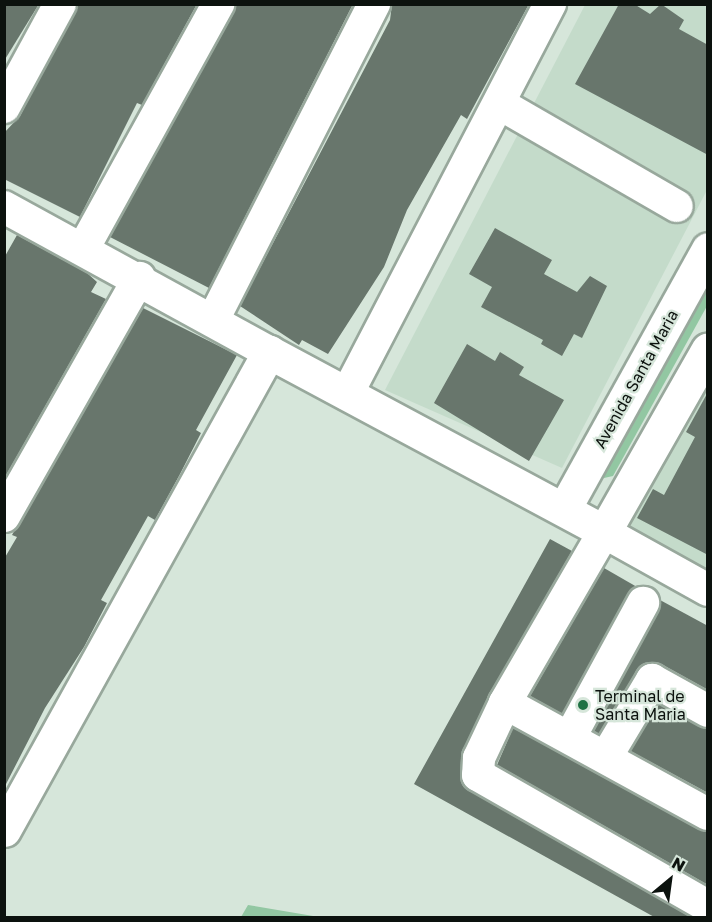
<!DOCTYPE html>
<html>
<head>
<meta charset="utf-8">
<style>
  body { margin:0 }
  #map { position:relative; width:712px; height:922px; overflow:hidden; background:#d6e6da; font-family:"Golos Text",sans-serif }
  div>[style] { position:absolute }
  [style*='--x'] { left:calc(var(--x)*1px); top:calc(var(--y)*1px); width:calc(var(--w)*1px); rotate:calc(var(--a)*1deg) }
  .built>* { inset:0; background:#c4dbca }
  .green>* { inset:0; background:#92c7a2 }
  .building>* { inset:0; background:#68766c }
  .roads { filter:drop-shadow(2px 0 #98a89c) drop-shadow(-2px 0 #98a89c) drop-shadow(0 2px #98a89c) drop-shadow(0 -2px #98a89c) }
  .minor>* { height:32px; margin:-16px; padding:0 16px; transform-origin:16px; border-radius:16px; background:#fff }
  .major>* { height:33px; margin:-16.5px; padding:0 16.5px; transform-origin:16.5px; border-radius:16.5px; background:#fff }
  .dots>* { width:16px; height:16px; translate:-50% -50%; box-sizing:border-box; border:3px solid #d6e6da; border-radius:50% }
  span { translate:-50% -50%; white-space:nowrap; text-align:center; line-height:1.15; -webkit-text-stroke:4.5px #d6e6da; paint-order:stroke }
  .street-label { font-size:16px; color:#0c120e }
  .poi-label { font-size:16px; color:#0c120e }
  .left { translate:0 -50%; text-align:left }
  .frame { position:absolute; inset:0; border:6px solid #0c120e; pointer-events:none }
  .north { position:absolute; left:640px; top:850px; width:60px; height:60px; -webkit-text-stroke:4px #d6e6da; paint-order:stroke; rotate:29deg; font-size:16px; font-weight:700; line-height:24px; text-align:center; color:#0c120e }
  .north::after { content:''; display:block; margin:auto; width:21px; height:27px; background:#0c120e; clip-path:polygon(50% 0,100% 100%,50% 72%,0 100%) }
</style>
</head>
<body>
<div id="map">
  <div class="built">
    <i style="clip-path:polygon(585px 5px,707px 5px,707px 190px,562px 468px,385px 390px)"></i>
    <i style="clip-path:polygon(707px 347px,707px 589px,604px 532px)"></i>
  </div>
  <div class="green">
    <i style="clip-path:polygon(707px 260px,707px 306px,613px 476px,586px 482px)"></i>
    <i style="clip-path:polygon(248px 905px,319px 917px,241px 917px)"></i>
  </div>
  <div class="building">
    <i style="clip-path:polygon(4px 4px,39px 4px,4px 61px)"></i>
    <i style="clip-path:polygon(78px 4px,197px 4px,142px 105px,137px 103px,80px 217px,4px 179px,4px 133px,20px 116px)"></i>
    <i style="clip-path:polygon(236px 4px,353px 4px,209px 288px,110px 237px)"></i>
    <i style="clip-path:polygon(392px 4px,529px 4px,467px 119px,461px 115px,407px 210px,384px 267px,328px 354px,302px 340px,299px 345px,240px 306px,390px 20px)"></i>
    <i style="clip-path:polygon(619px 4px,634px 4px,650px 14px,661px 4px,684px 20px,679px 29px,708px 45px,708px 155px,575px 84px)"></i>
    <i style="clip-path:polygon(495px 228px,552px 260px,544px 274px,577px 292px,590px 276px,607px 286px,582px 338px,574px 334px,562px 356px,541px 344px,543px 340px,481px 307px,492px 287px,469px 274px)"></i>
    <i style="clip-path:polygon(17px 235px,87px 273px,97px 282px,91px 292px,106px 299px,4px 479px,4px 258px)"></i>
    <i style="clip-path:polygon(143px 308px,237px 355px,196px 430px,201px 433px,179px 476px,155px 520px,148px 516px,101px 600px,107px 603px,84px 647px,45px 708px,4px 788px,4px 559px,17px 537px,12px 535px)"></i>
    <i style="clip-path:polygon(467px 344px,495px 361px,500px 352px,524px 367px,519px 375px,564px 400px,529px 461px,434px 403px)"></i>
    <i style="clip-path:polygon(708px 392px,708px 555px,637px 518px,653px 489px,664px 495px,695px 437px,686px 432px)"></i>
    <i style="clip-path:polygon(550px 539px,572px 551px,489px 695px,463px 751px,462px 783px,692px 918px,656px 918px,414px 784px)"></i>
    <i style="clip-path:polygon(604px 568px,637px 587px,562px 714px,530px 696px)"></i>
    <i style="clip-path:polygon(660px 600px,708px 626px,708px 690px,661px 664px,644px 664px,599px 734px,594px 731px)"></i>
    <i style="clip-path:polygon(659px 704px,708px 729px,708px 793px,630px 751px)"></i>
    <i style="clip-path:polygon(513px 728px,708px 832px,708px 885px,497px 765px)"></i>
  </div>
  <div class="roads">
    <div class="minor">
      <i style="--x:500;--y:104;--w:204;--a:30"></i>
      <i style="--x:4;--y:107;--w:117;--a:-61.5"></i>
      <i style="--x:4;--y:207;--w:302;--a:28.7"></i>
      <i style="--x:83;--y:249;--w:280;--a:-61.1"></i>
      <i style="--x:213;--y:320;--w:355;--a:-63"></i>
      <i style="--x:347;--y:394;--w:440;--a:-62.5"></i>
      <i style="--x:4;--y:516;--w:274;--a:-60.4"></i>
      <i style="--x:708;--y:590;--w:119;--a:-150.9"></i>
      <i style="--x:604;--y:532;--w:198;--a:120.1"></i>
      <i style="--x:505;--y:703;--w:231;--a:28.7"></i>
      <i style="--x:505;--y:703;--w:61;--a:115.3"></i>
      <i style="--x:479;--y:758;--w:17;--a:93"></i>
      <i style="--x:478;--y:775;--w:265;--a:29.7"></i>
      <i style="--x:570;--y:737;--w:153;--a:-61.4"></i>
      <i style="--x:606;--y:757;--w:90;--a:-59.1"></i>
      <i style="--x:652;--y:680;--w:64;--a:29"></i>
    </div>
    <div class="major">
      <i style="--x:564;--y:509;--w:297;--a:-61"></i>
      <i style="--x:4;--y:830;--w:547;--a:-61"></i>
      <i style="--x:269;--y:352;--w:380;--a:28.2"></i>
      <i style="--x:604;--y:532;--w:210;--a:-60.4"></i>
    </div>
  </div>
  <div class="dots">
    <i style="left:583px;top:705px;background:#1f7244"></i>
  </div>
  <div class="street-label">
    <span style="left:636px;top:379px;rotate:-61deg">Avenida Santa Maria</span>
  </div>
  <div class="poi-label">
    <span class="left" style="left:595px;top:705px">Terminal de<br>Santa Maria</span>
  </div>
  <div class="frame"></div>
  <div class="north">N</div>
</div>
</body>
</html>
